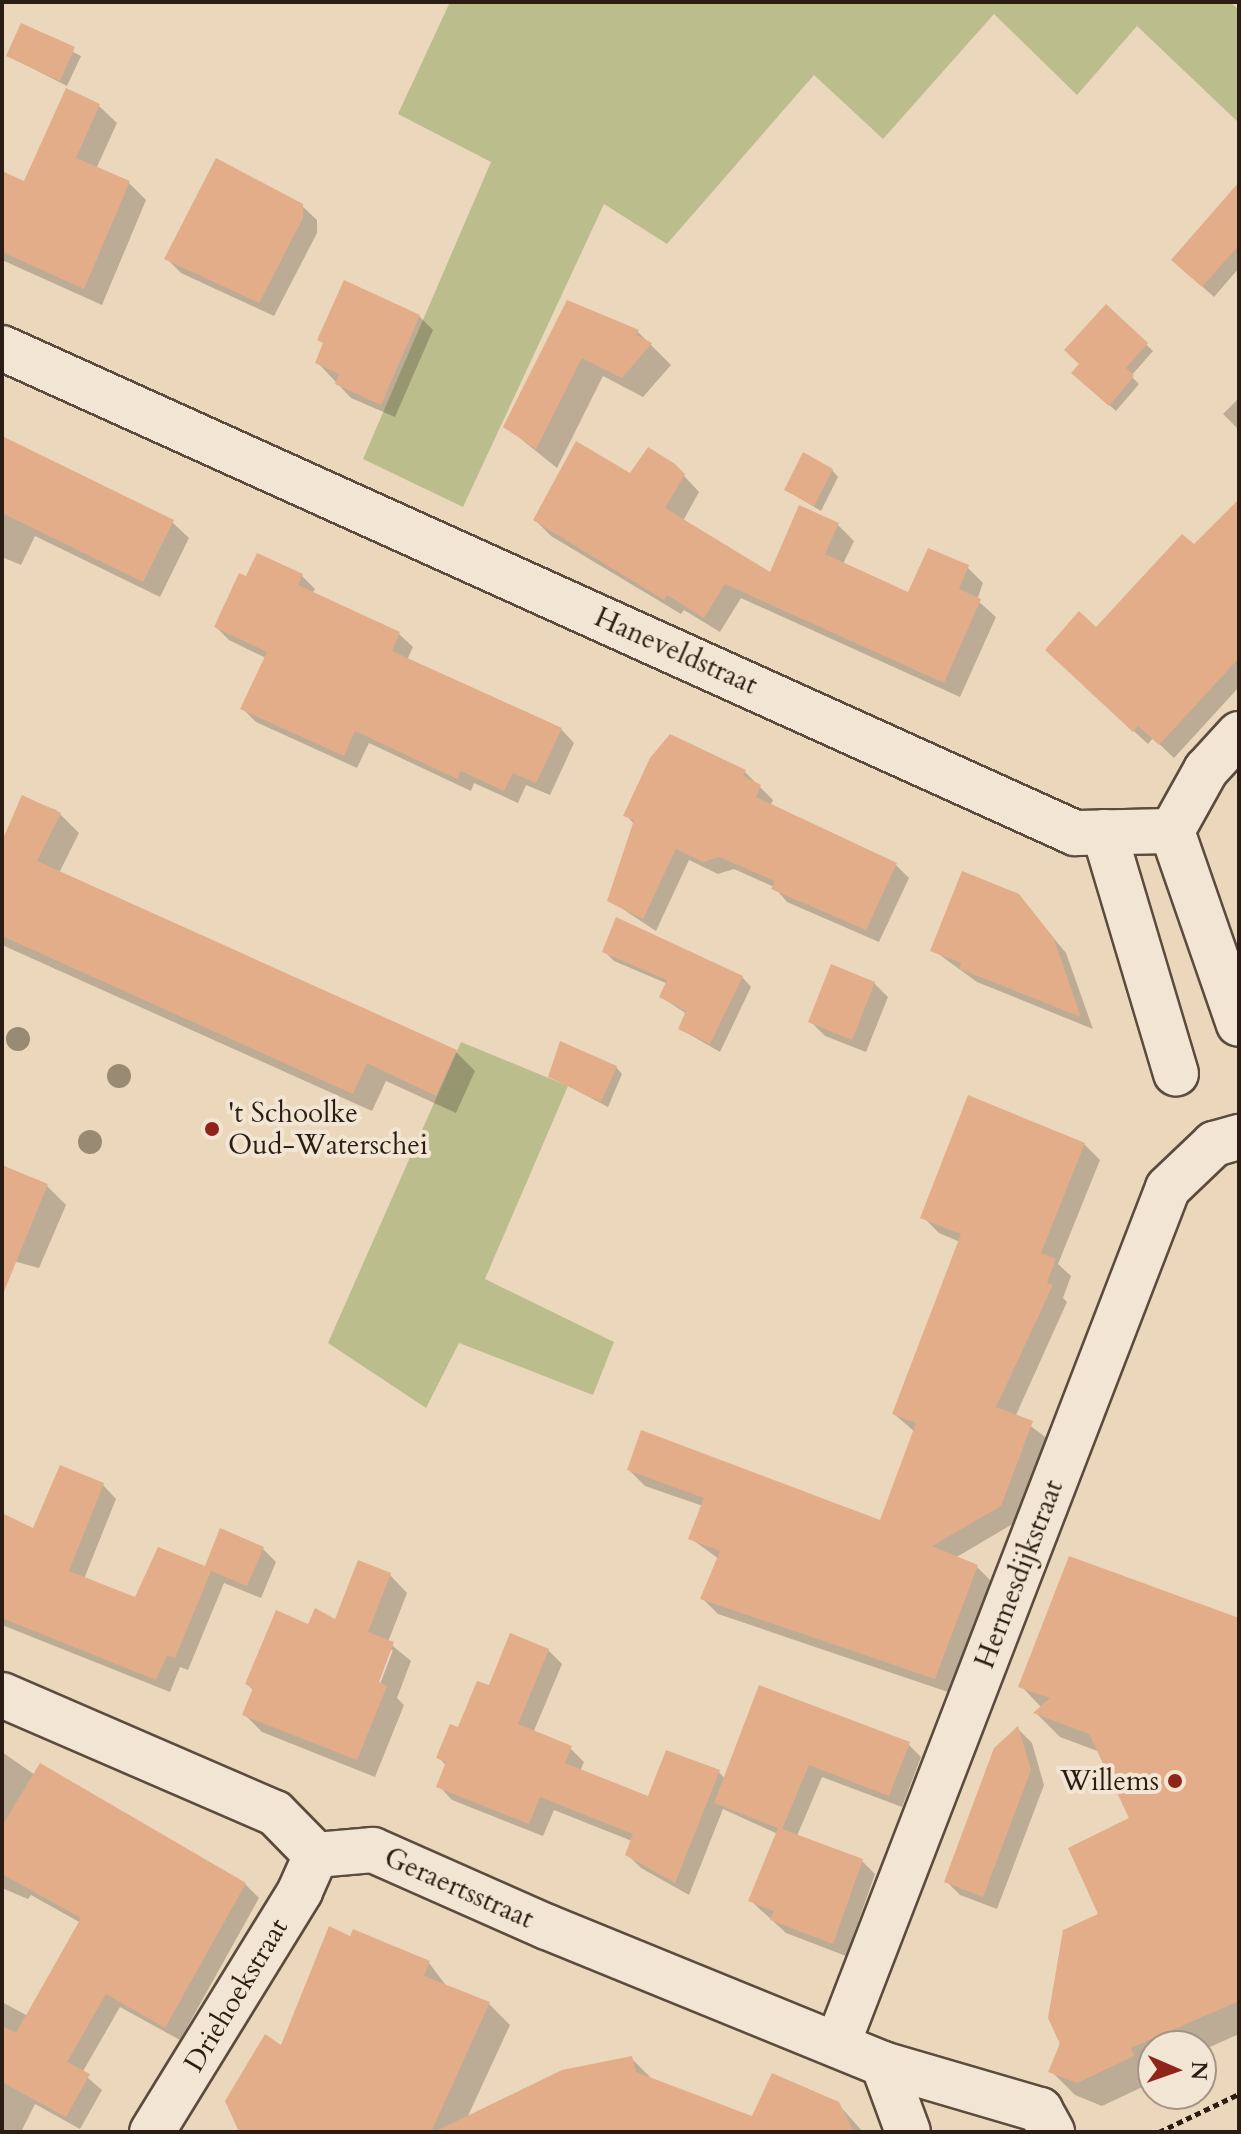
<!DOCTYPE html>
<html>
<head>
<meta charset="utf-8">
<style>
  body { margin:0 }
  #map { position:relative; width:1241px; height:2134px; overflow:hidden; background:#ebd7bc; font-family:Cardo,serif }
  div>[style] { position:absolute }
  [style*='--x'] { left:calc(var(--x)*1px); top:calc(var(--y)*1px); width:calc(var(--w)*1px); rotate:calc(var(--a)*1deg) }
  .green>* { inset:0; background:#bcbd8d }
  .shadow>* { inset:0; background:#0003 }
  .building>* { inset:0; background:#e3ad8a }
  .path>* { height:5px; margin-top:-2.5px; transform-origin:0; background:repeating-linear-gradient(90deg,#2b1d13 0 6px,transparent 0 10px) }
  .roads { filter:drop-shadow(2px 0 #5b4c3d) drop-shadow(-2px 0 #5b4c3d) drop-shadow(0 2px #5b4c3d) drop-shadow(0 -2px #5b4c3d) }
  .minor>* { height:44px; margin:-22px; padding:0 22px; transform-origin:22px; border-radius:22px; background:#f2e5d3 }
  .trees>* { width:24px; height:24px; margin:-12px; border-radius:50%; background:#998b73 }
  .dots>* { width:22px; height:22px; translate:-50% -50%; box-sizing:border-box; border:4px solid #f2e5d3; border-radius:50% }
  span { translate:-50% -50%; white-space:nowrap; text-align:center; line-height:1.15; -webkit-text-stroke:8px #f2e5d3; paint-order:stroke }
  .street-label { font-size:28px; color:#2b1d13 }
  .poi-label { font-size:28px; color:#2b1d13 }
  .left { translate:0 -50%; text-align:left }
  .right { translate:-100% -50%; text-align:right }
  .frame { position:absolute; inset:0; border:4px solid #2b1d13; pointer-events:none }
  .north { position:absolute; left:1137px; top:2030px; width:80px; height:80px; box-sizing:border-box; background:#f2e5d3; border:2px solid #a29586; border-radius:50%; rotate:92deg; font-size:22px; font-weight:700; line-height:32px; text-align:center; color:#2b1d13 }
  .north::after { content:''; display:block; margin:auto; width:28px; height:36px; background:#8f2418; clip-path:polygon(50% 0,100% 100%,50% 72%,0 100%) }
</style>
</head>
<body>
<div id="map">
  <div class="green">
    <i style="clip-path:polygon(450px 2px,1230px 2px,1239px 10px,1239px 123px,1137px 26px,1077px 95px,994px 14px,883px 139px,814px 75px,667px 244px,604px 204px,463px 507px,363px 459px,491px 162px,398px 114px)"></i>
    <i style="clip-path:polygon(461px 1042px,568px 1086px,485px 1279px,614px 1342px,593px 1395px,459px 1343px,426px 1408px,328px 1343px)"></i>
  </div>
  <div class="shadow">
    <i style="clip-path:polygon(22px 25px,81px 56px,67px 86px,8px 56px)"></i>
    <i style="clip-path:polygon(99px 106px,117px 123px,96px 169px,129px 183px,146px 200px,102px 305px,2px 260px,2px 173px,25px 184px)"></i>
    <i style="clip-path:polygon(1239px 188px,1239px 268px,1214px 297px,1184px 270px)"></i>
    <i style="clip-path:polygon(302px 206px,317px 220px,317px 233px,274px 316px,181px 273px,167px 259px)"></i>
    <i style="clip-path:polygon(568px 303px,638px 332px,671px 365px,643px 397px,603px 376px,557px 468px,506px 427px)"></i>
    <i style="clip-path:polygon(1106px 306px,1153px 351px,1131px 376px,1139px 384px,1116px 411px,1080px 379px)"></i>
    <i style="clip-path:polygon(419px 316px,433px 330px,395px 417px,351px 398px,317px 362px)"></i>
    <i style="clip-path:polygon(1239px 398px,1239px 430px,1223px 414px)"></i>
    <i style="clip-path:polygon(2px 438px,172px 522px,189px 538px,160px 597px,35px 536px,21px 565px,2px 557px)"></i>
    <i style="clip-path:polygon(674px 465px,699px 492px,683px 521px,771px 575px,838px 525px,854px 541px,843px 564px,909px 595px,967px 567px,983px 583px,977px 600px,996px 617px,960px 697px,741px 598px,720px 632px,684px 610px,681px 614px,551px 536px,535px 520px,631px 475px)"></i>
    <i style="clip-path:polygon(832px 470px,838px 477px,821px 511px,786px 490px)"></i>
    <i style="clip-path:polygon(1239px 527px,1239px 687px,1174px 758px,1153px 738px,1148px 744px,1061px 664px,1194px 547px)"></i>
    <i style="clip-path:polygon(302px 576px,315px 589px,312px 594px,399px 634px,413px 647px,407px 660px,561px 729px,574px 743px,550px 795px,526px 785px,518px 803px,474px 783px,471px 791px,369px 743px,357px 768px,256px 722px,242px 708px,266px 658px,229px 640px,216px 627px,247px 579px)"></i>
    <i style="clip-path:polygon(745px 772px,773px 800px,770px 806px,895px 864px,909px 878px,879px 942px,787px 902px,774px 887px,734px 869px,718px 874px,689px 860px,656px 931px,609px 900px,634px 824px,626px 815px)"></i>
    <i style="clip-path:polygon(23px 798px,56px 810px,79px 833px,59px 873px,456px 1052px,475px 1071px,456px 1113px,386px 1081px,372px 1111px,2px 945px,2px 846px)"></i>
    <i style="clip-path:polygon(1018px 895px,1066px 953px,1093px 1029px,977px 982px,933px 950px)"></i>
    <i style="clip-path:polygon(605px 952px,742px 977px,751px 987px,720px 1052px,680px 1029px,687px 1014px,661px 997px,668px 984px,614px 961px)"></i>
    <i style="clip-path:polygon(874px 983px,888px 997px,866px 1052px,825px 1036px,811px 1022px)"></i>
    <i style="clip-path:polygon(616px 1067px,622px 1074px,608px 1107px,551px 1077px)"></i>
    <i style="clip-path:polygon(1084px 1144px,1100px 1160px,1058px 1264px,1071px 1276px,1063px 1298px,1067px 1302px,1016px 1415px,1048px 1439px,1016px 1522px,955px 1558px,977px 1567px,993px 1583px,951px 1693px,718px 1614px,702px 1598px,719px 1559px,690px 1538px,703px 1506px,645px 1486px,629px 1470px,881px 1523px,915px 1432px,894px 1414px,960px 1242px,939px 1233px,923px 1217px)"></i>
    <i style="clip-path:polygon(2px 1167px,47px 1186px,66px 1205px,39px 1268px,2px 1258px)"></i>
    <i style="clip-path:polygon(103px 1485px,116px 1499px,84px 1579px,136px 1600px,263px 1549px,276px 1562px,261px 1598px,224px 1583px,188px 1670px,180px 1667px,170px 1692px,2px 1625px,2px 1517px,34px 1531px)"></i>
    <i style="clip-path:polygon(evenodd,390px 1575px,407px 1593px,388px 1642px,411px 1661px,397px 1698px,404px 1705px,375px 1777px,262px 1732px,244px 1714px,254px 1691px,247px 1684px,336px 1621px,390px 1575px,389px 1650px,393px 1650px,377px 1692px,373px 1691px,389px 1650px)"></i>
    <i style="clip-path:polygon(1239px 1620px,1239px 2034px,1201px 2051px,1201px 2046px,1153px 2046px,1153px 2082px,1102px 2106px,1075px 2095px,1051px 2071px,1131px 1819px,1100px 1752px,1060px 1737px,1036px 1713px,1042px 1708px,1021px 1686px)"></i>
    <i style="clip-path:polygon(548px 1650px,562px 1664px,533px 1733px,570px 1748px,584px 1762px,580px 1771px,649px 1798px,719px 1772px,725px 1779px,908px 1744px,921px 1757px,902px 1807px,822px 1777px,797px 1836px,862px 1861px,875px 1874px,846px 1956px,786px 1933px,751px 1901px,778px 1834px,723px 1809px,689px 1895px,641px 1868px,627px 1854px,632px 1841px,554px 1810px,543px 1836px,452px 1800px,439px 1786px,447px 1766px,438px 1757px,490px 1688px)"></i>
    <i style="clip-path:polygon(1018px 1729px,1032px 1743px,1044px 1785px,997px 1909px,960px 1895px,946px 1881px)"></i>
    <i style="clip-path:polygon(2px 1752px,35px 1775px,245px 1884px,259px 1898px,180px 2040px,120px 2007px,82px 2073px,102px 2090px,80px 2129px,35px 2104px,21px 2132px,2px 2132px,2px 2002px,28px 2016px,81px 1923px,31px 1895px,28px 1899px,2px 1888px)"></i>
    <i style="clip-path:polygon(351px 1938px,429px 1963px,448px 1988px,489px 2004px,510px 2025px,467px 2118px,631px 2058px,652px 2079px,753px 2119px,838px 2104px,863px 2132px,241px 2132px,282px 2048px)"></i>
  </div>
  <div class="building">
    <i style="clip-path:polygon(21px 23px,75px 47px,60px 81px,6px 56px)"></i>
    <i style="clip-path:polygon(66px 88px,100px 104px,76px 158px,130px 181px,84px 289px,2px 252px,2px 171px,24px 181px)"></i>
    <i style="clip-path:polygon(216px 158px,303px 204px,303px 218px,259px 303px,164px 259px)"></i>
    <i style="clip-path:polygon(1239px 182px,1239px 245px,1202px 287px,1171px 260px)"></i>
    <i style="clip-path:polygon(344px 280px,420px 315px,381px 405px,335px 384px,339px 374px,315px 363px,323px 343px,317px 340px)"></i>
    <i style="clip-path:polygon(567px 300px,639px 330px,636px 335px,652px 343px,622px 378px,582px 358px,536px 449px,503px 427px)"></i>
    <i style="clip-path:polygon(1106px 304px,1148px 343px,1126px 368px,1134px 376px,1109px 406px,1071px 373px,1079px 364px,1064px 350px)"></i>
    <i style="clip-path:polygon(2px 436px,174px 520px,143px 582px,2px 513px)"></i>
    <i style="clip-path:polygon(576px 441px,630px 473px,648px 447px,675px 464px,685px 474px,665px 508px,770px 572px,799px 505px,839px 523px,825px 554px,908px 592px,928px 548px,969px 565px,959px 589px,981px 599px,944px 683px,725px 584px,704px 618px,667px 595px,664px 600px,533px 520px)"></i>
    <i style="clip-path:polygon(803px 452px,833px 469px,814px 506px,784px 490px)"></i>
    <i style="clip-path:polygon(1239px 499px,1239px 658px,1159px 745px,1138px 726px,1133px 732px,1045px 650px,1079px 611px,1096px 627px,1182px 534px,1194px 544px)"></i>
    <i style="clip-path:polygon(257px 553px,303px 574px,298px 585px,400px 632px,392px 651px,562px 728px,536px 783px,513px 773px,504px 791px,461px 771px,457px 779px,355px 731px,344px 756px,240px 709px,267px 652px,214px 627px,239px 573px,246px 576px)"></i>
    <i style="clip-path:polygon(670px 734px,746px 770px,743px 776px,761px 785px,756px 797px,897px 863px,866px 930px,771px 889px,775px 881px,719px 857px,703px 862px,676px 849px,643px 919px,607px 901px,634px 820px,623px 816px,650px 758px)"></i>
    <i style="clip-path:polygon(22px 795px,61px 813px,37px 861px,457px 1050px,436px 1096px,367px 1063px,353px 1094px,2px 936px,2px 841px)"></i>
    <i style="clip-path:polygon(962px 871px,1019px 894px,1053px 937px,1081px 1017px,960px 969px,961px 963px,930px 951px)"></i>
    <i style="clip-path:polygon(616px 917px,743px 976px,710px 1044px,678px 1029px,686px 1011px,659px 997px,667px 980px,602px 952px)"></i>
    <i style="clip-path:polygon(831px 964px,875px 982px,852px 1040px,808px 1022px)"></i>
    <i style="clip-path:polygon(560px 1041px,617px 1066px,601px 1102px,548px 1077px)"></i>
    <i style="clip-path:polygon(968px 1095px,1085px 1143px,1041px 1253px,1056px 1259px,1047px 1283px,1053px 1285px,996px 1407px,1033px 1421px,1018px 1461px,1001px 1506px,932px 1546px,978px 1565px,935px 1679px,700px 1599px,720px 1551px,688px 1539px,704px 1498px,627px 1470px,641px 1430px,880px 1520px,916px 1423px,892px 1414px,961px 1234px,920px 1218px)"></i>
    <i style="clip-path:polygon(2px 1165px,48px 1184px,3px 1294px,2px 1294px)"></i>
    <i style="clip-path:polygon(60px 1465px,104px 1483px,69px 1571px,135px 1597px,158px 1547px,205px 1566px,220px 1528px,264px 1547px,247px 1586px,211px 1571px,175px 1658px,167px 1655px,156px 1680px,2px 1618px,2px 1513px,33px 1528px)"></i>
    <i style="clip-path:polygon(1069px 1556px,1239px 1618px,1239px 2001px,1131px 2048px,1134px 2056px,1077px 2083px,1048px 2072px,1060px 2044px,1048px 2018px,1063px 1930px,1098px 1914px,1068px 1848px,1129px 1818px,1089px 1734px,1033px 1713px,1050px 1698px,1018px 1687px)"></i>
    <i style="clip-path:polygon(358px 1560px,391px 1573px,368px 1632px,394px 1642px,379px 1682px,387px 1686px,357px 1760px,242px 1715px,253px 1688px,245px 1684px,276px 1610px,308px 1624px,315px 1608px,335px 1619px)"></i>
    <i style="clip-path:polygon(510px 1633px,549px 1649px,518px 1724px,572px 1746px,565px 1763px,648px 1796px,666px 1750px,720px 1770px,675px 1883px,625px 1855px,633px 1834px,540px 1797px,529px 1824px,436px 1787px,446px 1762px,436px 1758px,450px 1724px,458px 1727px,477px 1681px,489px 1685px)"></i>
    <i style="clip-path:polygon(759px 1685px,910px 1742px,889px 1796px,809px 1765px,782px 1829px,863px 1859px,833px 1944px,770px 1920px,774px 1911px,748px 1901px,778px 1828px,714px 1803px)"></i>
    <i style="clip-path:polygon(1018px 1726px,1031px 1770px,983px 1897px,944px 1882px,994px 1748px)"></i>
    <i style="clip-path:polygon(40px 1763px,246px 1883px,165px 2028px,106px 1994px,67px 2062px,90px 2074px,66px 2117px,2px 2082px,2px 2026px,16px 2033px,81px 1918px,2px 1874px,2px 1826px)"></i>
    <i style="clip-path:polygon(329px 1926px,350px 1936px,353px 1929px,430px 1961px,424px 1976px,490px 2002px,431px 2132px,239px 2132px,225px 2101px,265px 2034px,281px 2045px)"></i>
    <i style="clip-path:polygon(632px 2056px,636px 2072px,752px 2116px,772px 2073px,839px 2102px,854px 2132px,434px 2132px,562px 2070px)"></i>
  </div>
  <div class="path">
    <i style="--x:1159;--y:2132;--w:89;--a:-25.4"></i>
  </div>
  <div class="roads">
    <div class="minor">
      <i style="--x:2;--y:348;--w:1178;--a:24.32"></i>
      <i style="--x:1075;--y:833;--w:97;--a:-1.2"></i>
      <i style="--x:1172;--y:831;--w:204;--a:70.9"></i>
      <i style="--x:1172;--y:831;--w:70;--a:-60.9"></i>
      <i style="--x:1206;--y:770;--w:49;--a:-47.5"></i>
      <i style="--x:1104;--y:832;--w:252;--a:73.4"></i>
      <i style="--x:2;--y:1695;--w:297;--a:23.4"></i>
      <i style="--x:275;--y:1813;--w:59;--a:45.7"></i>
      <i style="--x:316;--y:1855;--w:57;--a:-5"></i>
      <i style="--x:373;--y:1850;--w:190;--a:23.9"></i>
      <i style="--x:547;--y:1927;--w:363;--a:22.2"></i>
      <i style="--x:883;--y:2064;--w:164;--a:16.3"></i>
      <i style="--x:1040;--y:2110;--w:25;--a:61"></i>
      <i style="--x:838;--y:2043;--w:916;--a:-68.9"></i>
      <i style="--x:1168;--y:1188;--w:64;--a:-43.7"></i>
      <i style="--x:1214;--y:1144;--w:26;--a:-16"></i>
      <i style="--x:883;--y:2064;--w:72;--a:69.8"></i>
      <i style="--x:152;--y:2132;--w:283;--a:-58.4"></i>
      <i style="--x:300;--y:1891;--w:39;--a:-66"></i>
    </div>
  </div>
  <div class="trees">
    <i style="left:18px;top:1039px"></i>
    <i style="left:119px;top:1076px"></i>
    <i style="left:90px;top:1142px"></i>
  </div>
  <div class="dots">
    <i style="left:212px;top:1129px;background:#8f2418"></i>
    <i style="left:1175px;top:1781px;background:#8f2418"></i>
  </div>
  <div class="street-label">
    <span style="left:676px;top:651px;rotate:24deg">Haneveldstraat</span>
    <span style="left:1019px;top:1574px;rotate:-69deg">Hermesdijkstraat</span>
    <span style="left:459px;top:1888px;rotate:24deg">Geraertsstraat</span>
    <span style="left:236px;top:1995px;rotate:-59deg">Driehoekstraat</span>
  </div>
  <div class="poi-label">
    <span class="left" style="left:228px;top:1129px">'t Schoolke<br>Oud-Waterschei</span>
    <span class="right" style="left:1159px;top:1781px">Willems</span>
  </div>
  <div class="frame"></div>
  <div class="north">N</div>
</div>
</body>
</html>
